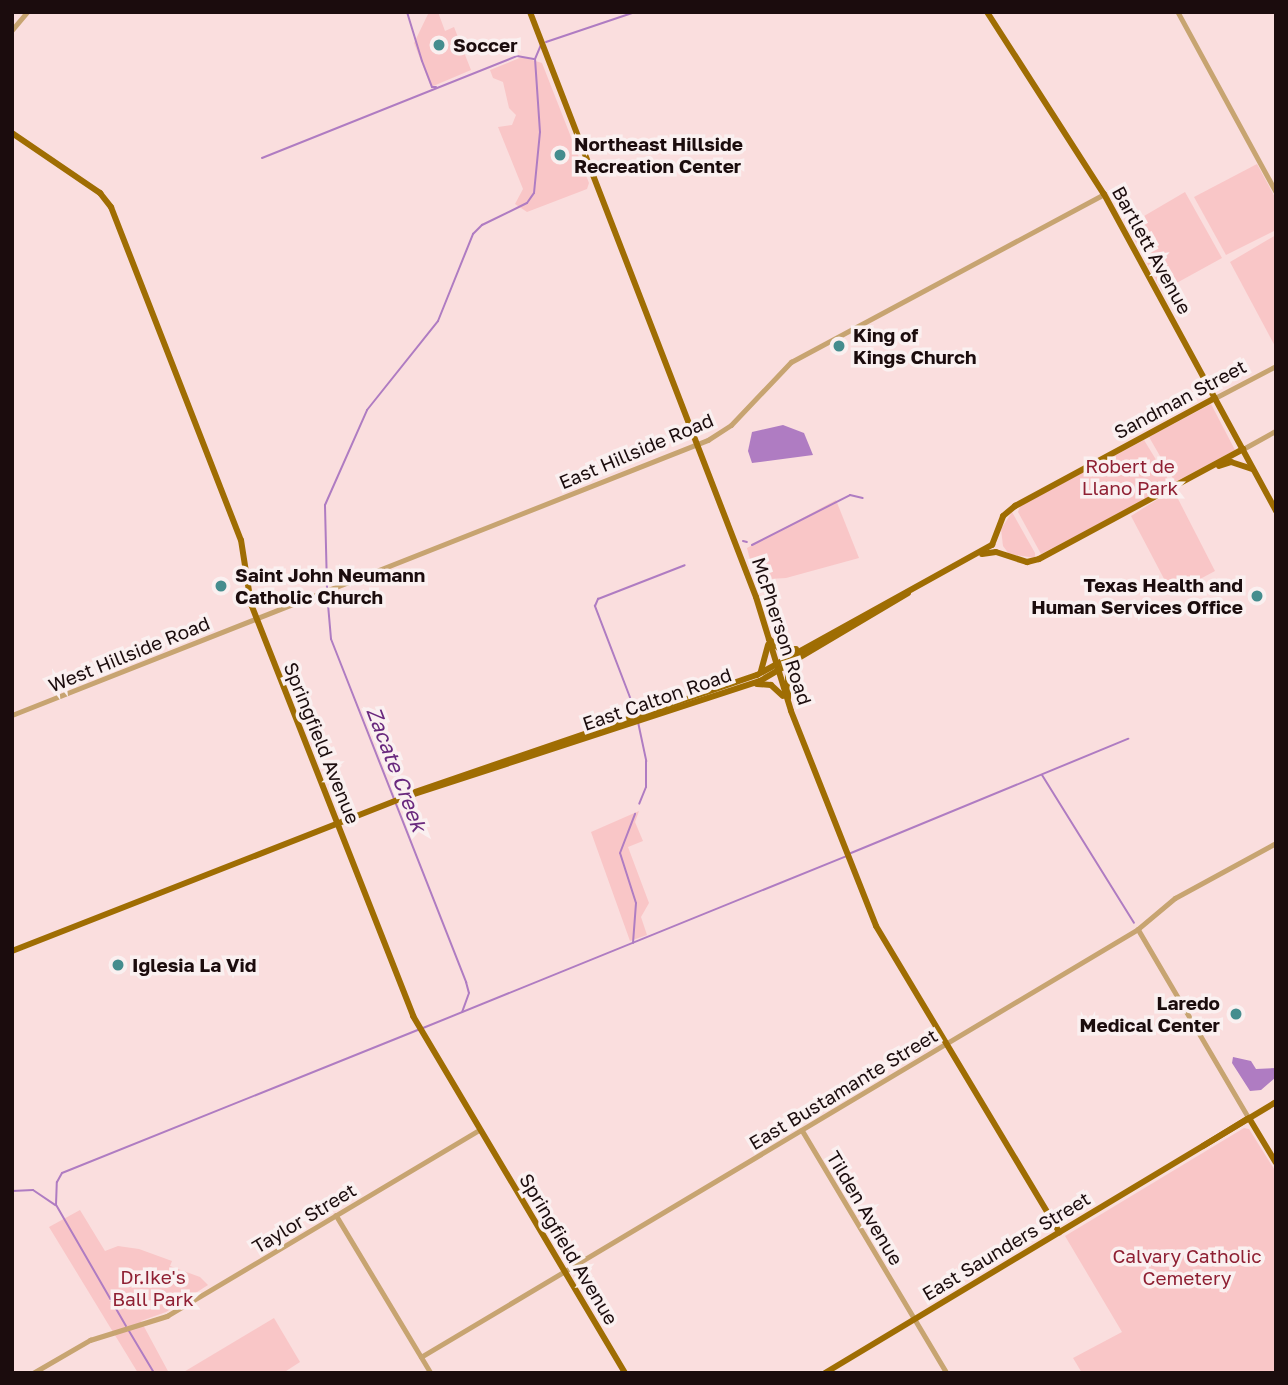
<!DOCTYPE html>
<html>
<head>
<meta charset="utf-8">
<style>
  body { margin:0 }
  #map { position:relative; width:1288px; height:1385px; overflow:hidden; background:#fadede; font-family:"Golos Text",sans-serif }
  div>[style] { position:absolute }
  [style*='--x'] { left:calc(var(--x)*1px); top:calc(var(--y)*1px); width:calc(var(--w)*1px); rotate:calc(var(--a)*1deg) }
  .green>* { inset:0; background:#f9c6c7 }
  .water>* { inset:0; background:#af7cc2 }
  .stream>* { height:2px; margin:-1px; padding:0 1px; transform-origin:1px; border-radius:1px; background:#af7cc2 }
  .minor>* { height:4.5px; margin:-2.25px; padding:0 2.25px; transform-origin:2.25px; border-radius:2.25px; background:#c7a471 }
  .major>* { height:6px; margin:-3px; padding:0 3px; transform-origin:3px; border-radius:3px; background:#9f6d03 }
  .dots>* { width:19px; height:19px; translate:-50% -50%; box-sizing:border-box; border:4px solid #faf0f0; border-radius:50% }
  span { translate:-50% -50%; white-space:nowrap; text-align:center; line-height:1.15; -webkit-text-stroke:7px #faf0f0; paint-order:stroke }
  .poi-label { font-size:19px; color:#1b0c0d; font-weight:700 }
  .left { translate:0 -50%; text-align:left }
  .right { translate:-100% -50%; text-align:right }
  .street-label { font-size:19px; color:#1b0c0d }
  .park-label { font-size:19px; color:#8f2033 }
  .water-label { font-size:21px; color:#69297e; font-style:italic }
  .frame { position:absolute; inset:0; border:14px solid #1b0c0d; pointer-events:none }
</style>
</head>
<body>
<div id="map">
  <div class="green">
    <i style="clip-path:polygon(429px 12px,438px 12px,445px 31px,454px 27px,471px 70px,431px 87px,414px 43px)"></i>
    <i style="clip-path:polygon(522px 57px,542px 63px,589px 183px,587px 189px,527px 212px,515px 204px,523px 189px,498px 127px,512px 125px,516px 115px,509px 108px,503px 82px,493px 78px,490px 70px)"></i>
    <i style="clip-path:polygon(1257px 164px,1276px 199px,1276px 230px,1226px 255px,1194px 197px)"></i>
    <i style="clip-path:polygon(1185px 192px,1222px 258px,1162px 291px,1127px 226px)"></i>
    <i style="clip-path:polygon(1276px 235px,1276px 348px,1230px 262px)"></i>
    <i style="clip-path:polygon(1211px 404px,1235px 450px,1175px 482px,1149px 437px)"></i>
    <i style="clip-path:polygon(1144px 440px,1169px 481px,1167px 488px,1041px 554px,1018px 512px,1020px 506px)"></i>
    <i style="clip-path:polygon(1169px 492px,1175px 493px,1215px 571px,1172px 594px,1131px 516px)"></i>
    <i style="clip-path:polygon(836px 500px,859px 558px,786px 578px,769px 579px,753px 571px,747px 548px)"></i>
    <i style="clip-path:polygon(1012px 512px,1035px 553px,1035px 558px,1009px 554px,1003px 546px,1001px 529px)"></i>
    <i style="clip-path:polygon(639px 811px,635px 822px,643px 841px,628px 847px,649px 903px,641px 917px,647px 935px,630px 941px,591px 832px)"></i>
    <i style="clip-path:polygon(1244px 1128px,1249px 1129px,1276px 1172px,1276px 1373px,1082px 1373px,1073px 1358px,1122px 1332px,1065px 1236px)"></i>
    <i style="clip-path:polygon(80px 1210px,105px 1251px,118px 1246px,139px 1249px,172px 1261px,170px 1266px,200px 1277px,208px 1285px,166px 1312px,141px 1321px,169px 1373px,138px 1373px,49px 1227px)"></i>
    <i style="clip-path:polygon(274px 1318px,300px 1362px,283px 1373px,182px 1373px)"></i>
  </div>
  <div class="water">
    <i style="clip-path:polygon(783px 425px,804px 433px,813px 455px,752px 463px,748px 451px,752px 432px)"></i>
    <i style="clip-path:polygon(1233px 1057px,1251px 1061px,1256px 1069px,1276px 1068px,1276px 1077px,1261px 1090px,1250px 1091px,1232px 1063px)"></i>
  </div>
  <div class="stream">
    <i style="--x:407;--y:12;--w:51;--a:73"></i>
    <i style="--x:422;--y:61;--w:28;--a:69"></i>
    <i style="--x:432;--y:87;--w:4;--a:0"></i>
    <i style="--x:546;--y:42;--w:94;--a:-18.6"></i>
    <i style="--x:262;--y:158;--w:275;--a:-21.8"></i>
    <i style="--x:517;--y:56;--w:17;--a:10"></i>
    <i style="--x:743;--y:541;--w:4;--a:14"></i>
    <i style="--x:752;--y:545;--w:110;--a:-27"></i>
    <i style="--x:850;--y:495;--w:13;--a:13"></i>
    <i style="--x:327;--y:588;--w:83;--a:-91.4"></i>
    <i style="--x:325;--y:505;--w:104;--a:-66.1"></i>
    <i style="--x:367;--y:410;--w:114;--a:-51.4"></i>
    <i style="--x:438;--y:321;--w:94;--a:-68.1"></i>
    <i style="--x:473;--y:234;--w:13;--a:-45"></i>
    <i style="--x:482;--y:225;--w:50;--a:-26.1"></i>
    <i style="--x:527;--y:203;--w:12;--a:-55"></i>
    <i style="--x:534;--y:193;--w:61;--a:-84.4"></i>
    <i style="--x:540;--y:132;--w:73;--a:-93.9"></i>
    <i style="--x:535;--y:59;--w:15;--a:-67"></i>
    <i style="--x:327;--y:593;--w:46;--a:85"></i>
    <i style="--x:331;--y:639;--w:369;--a:68.5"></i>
    <i style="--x:466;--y:982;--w:11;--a:75"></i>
    <i style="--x:469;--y:993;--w:20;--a:110"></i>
    <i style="--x:636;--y:713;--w:115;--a:-111"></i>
    <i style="--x:595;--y:606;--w:8;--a:-67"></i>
    <i style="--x:598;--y:599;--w:93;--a:-21.3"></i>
    <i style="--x:638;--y:722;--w:40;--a:78"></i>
    <i style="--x:646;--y:761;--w:26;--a:90"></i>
    <i style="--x:646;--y:787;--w:18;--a:112"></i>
    <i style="--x:1042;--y:775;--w:174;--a:58.1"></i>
    <i style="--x:851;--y:853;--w:300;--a:-22.4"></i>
    <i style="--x:633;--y:943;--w:40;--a:-85.7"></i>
    <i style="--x:636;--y:903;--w:52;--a:-107.7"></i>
    <i style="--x:620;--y:853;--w:42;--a:-69"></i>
    <i style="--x:423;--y:1028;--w:457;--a:-22.1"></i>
    <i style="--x:12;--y:1191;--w:21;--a:-3"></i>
    <i style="--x:33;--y:1190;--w:27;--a:34"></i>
    <i style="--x:126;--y:1326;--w:140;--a:-120"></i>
    <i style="--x:56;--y:1205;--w:23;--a:-88"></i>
    <i style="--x:57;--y:1182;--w:10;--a:-61"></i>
    <i style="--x:62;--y:1173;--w:384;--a:-21.9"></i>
    <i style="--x:129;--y:1331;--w:49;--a:59.2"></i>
  </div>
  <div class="minor">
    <i style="--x:1178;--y:12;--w:205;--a:61.4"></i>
    <i style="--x:12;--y:30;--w:23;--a:-50"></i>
    <i style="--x:1215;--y:398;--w:69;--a:-27.7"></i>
    <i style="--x:1243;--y:449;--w:38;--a:-29"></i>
    <i style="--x:12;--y:715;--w:748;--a:-21.56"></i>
    <i style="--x:708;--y:440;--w:27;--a:-33"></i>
    <i style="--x:731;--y:425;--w:87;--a:-46.4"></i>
    <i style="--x:791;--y:362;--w:355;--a:-28.2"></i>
    <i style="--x:1138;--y:929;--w:219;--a:59.6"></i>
    <i style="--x:802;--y:1130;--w:283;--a:59.2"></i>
    <i style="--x:336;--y:1215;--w:184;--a:59"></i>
    <i style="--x:421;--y:1357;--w:835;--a:-30.83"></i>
    <i style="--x:1138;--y:929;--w:48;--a:-40"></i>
    <i style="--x:1175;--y:898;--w:115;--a:-28.6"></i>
    <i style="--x:33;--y:1373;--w:66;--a:-30.1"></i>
    <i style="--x:90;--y:1340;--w:81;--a:-17.3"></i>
    <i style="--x:167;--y:1316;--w:363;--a:-30.8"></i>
  </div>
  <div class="major">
    <i style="--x:530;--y:12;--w:627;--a:68.88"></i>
    <i style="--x:756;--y:597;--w:119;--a:72.9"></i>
    <i style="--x:791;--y:711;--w:231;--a:68.4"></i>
    <i style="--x:876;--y:926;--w:357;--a:59.1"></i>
    <i style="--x:987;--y:12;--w:216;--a:57.3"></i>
    <i style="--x:1104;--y:194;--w:361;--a:61.5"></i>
    <i style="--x:12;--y:133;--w:107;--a:34.3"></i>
    <i style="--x:100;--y:193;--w:18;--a:52"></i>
    <i style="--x:111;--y:207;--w:357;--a:68.7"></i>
    <i style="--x:241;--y:540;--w:65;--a:81.1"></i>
    <i style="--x:251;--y:604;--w:443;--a:68.5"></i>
    <i style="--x:413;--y:1016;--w:415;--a:59.3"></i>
    <i style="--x:1219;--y:466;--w:13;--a:-18"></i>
    <i style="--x:1231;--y:462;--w:22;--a:18"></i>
    <i style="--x:992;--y:545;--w:31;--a:-69"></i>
    <i style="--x:1003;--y:516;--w:16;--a:-40"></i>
    <i style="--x:1015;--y:506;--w:227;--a:-28.4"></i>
    <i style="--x:982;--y:554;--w:14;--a:-8"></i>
    <i style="--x:996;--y:552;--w:33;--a:18"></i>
    <i style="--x:1027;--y:562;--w:12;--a:-14"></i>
    <i style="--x:1039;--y:559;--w:232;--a:-28.3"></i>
    <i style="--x:769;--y:639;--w:16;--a:43"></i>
    <i style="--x:781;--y:650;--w:15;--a:-4"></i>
    <i style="--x:761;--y:671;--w:27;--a:-75"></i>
    <i style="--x:757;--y:684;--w:14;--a:4"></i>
    <i style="--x:771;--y:685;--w:16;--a:43"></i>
    <i style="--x:788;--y:698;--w:24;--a:-90"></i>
    <i style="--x:788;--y:674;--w:13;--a:-61"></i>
    <i style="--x:412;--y:793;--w:365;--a:-18.9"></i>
    <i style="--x:757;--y:675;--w:269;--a:-29"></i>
    <i style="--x:12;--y:951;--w:416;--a:-21.4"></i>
    <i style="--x:399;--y:799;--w:380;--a:-18.1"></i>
    <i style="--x:760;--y:681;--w:172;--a:-30.7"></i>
    <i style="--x:1249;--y:1118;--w:52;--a:59"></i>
    <i style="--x:1203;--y:1146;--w:52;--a:-31.5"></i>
    <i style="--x:825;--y:1373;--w:526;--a:-31"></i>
  </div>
  <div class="dots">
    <i style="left:439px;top:45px;background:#458d8e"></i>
    <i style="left:560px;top:155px;background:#458d8e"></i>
    <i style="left:839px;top:346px;background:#458d8e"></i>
    <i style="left:221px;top:586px;background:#458d8e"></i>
    <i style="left:1257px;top:596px;background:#458d8e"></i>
    <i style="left:118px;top:965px;background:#458d8e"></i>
    <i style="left:1236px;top:1014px;background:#458d8e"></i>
  </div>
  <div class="poi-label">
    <span class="left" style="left:453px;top:45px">Soccer</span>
    <span class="left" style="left:574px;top:155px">Northeast Hillside<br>Recreation Center</span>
    <span class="left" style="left:853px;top:346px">King of<br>Kings Church</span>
    <span class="left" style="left:235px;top:586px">Saint John Neumann<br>Catholic Church</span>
    <span class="right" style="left:1243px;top:596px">Texas Health and<br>Human Services Office</span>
    <span class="left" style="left:132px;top:965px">Iglesia La Vid</span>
    <span class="right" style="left:1220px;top:1014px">Laredo<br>Medical Center</span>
  </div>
  <div class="street-label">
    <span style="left:1152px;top:250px;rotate:61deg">Bartlett Avenue</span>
    <span style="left:1180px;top:399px;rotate:-28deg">Sandman Street</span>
    <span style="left:636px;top:451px;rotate:-23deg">East Hillside Road</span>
    <span style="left:782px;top:631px;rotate:72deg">McPherson Road</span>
    <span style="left:129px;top:654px;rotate:-22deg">West Hillside Road</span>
    <span style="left:657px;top:699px;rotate:-19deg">East Calton Road</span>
    <span style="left:322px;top:743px;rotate:68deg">Springfield Avenue</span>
    <span style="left:843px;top:1089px;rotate:-31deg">East Bustamante Street</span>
    <span style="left:865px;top:1208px;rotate:59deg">Tilden Avenue</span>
    <span style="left:304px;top:1218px;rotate:-31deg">Taylor Street</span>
    <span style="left:1006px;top:1246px;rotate:-31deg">East Saunders Street</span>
    <span style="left:569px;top:1249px;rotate:59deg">Springfield Avenue</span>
  </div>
  <div class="park-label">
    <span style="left:1130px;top:477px">Robert de<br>Llano Park</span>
    <span style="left:1187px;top:1267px">Calvary Catholic<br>Cemetery</span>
    <span style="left:153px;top:1288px">Dr.Ike's<br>Ball Park</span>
  </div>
  <div class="water-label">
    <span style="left:397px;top:769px;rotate:69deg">Zacate Creek</span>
  </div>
  <div class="frame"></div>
</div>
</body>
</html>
